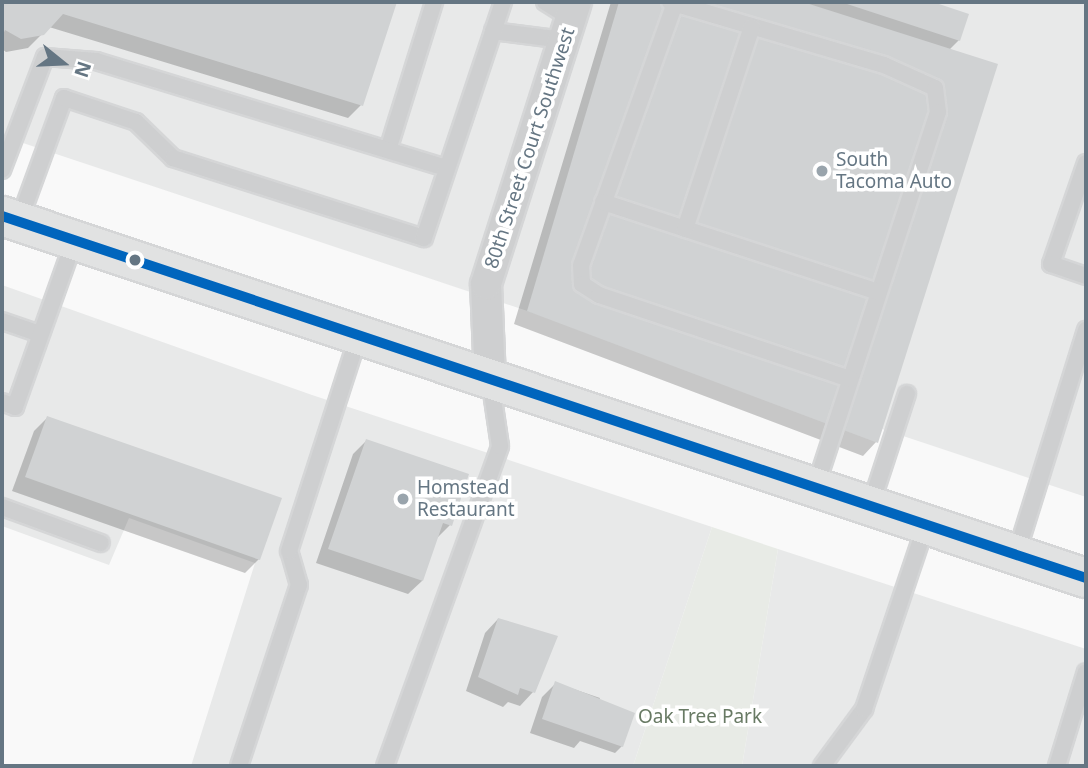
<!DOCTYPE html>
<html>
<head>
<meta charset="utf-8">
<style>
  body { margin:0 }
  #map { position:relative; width:1088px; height:768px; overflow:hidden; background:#f9f9f9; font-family:"Noto Sans",sans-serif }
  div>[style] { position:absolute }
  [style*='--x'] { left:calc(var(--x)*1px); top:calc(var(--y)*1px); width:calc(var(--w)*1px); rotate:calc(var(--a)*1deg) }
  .built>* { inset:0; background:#e8e9e9 }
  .green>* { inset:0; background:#e8ebe6 }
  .shadow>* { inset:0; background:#0003 }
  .building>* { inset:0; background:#d0d2d3 }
  .roads { filter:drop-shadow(2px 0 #d5d6d7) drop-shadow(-2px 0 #d5d6d7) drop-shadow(0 2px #d5d6d7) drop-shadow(0 -2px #d5d6d7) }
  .lane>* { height:16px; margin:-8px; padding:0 8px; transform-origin:8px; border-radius:8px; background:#cecfd0 }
  .street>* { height:30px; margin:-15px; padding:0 15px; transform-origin:15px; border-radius:15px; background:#cecfd0 }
  .primary>* { height:38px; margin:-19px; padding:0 19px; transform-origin:19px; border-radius:19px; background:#e1e2e2 }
  .bus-1>* { height:10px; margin:-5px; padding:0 5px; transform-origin:5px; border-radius:5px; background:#0065bd }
  .dots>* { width:19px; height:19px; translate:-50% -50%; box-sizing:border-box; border:4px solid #fff; border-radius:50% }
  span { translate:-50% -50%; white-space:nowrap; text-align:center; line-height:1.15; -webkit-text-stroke:7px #fff; paint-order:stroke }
  .street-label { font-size:19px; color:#657683 }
  .poi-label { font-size:19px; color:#657683 }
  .left { translate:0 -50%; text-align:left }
  .park-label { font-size:19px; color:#687a64 }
  .frame { position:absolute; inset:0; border:4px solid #657683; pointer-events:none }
  .north { position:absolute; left:28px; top:28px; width:70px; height:70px; -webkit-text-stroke:5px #fff; paint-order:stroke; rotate:108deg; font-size:19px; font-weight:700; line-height:28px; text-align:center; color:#657683 }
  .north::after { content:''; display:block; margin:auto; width:24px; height:32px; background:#657683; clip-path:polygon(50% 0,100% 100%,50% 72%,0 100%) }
</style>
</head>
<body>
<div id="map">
  <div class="built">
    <i style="clip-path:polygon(2px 2px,1086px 2px,1086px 497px,2px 136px)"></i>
    <i style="clip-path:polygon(2px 285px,312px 395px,712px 527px,633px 766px,191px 766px,255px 563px,129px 518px,109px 565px,2px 526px)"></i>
    <i style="clip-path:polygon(778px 549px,1086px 649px,1086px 766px,742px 766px)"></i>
  </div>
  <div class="green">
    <i style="clip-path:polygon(712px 527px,778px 549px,742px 766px,633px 766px)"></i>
  </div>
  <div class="shadow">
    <i style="clip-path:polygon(2px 2px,395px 2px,361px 105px,348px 118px,49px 27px,28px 48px,6px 52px,2px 49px)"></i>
    <i style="clip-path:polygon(611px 2px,927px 2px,967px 15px,959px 40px,949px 50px,876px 442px,863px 456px,514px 324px)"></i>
    <i style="clip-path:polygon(47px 418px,259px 559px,245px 573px,12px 491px,34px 431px)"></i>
    <i style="clip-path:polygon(366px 441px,467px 475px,450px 525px,436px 539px,422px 581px,408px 594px,316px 563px,353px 454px)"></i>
    <i style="clip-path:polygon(498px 619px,533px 692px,520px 706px,508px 702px,503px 707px,466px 691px,485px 633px)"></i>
    <i style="clip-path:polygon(556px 683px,600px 698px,596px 709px,622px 746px,615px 753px,580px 741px,574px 748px,530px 733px,542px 697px)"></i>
  </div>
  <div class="building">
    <i style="clip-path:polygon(2px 2px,397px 2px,363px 106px,63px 14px,44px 35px,21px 39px,5px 30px,2px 37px)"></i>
    <i style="clip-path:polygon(619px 2px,803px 2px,998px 64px,878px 443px,527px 311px)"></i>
    <i style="clip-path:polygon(841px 2px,933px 2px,969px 14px,960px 41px)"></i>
    <i style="clip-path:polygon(47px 416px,282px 498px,260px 560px,25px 477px)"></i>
    <i style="clip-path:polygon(366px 439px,469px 474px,452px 526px,443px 523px,423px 581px,328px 549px)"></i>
    <i style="clip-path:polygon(498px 618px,558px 636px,535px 693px,520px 688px,518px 695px,478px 677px)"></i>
    <i style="clip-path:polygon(555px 681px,635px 713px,623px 747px,542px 719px)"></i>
  </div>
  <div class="roads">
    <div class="lane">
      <i style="--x:545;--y:2;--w:31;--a:32"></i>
      <i style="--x:670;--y:2;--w:223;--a:16.4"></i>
      <i style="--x:884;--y:65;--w:56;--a:24.3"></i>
      <i style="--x:935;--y:88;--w:24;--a:83"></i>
      <i style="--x:938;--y:112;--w:396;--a:108.1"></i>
      <i style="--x:675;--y:3;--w:278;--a:109.7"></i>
      <i style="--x:581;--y:265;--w:19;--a:87"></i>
      <i style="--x:582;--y:284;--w:20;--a:33"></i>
      <i style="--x:599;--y:295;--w:265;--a:18.5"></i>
      <i style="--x:493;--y:31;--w:71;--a:7.3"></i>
      <i style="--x:388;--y:150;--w:155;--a:-72.7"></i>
      <i style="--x:1086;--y:163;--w:107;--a:109.1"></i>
      <i style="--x:1051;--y:264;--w:37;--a:19"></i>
      <i style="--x:2;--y:170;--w:121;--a:-69.2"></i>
      <i style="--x:45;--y:57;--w:51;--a:4.5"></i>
      <i style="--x:96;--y:61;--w:366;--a:17"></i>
      <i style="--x:603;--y:202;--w:290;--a:18.1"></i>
      <i style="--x:19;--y:221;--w:131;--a:-69.9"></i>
      <i style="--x:64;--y:98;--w:76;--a:18.4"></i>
      <i style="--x:136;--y:122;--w:52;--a:44.2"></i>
      <i style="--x:173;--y:158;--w:263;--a:17.7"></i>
      <i style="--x:424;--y:238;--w:249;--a:-71.5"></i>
      <i style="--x:685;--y:229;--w:213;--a:-71.7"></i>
      <i style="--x:2;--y:321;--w:40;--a:18.9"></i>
      <i style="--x:2;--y:402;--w:14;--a:21"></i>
      <i style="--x:15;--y:407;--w:176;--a:-70.4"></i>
      <i style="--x:2;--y:507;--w:105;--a:20"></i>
      <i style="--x:870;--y:507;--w:119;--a:-71.9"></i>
      <i style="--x:1016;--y:555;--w:236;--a:-72.7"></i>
      <i style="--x:239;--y:766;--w:191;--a:-71.7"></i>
      <i style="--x:299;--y:585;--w:35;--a:-106"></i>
      <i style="--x:289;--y:551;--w:225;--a:-72.1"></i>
      <i style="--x:385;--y:766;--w:340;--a:-70.2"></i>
      <i style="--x:500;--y:446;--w:68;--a:-98.5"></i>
      <i style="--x:822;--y:766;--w:71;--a:-53.6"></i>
      <i style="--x:864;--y:709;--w:194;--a:-71.4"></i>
      <i style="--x:1057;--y:766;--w:98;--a:-72.9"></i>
    </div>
    <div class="street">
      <i style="--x:490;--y:379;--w:95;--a:-92.4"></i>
      <i style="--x:486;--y:284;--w:296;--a:-72.3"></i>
    </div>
    <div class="primary">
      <i style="--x:2;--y:216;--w:1143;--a:18.47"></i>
    </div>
  </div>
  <div class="bus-1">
    <i style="--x:2;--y:216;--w:1143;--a:18.47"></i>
  </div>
  <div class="dots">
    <i style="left:822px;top:171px;background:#99a4ac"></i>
    <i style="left:135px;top:260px;background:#657683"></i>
    <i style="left:403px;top:499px;background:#99a4ac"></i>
  </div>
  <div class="street-label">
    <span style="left:530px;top:148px;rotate:-72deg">80th Street Court Southwest</span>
  </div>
  <div class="poi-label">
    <span class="left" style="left:836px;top:171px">South<br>Tacoma Auto</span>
    <span class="left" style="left:417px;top:499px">Homstead<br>Restaurant</span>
  </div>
  <div class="park-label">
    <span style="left:700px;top:717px">Oak Tree Park</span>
  </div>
  <div class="frame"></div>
  <div class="north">N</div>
</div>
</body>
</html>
